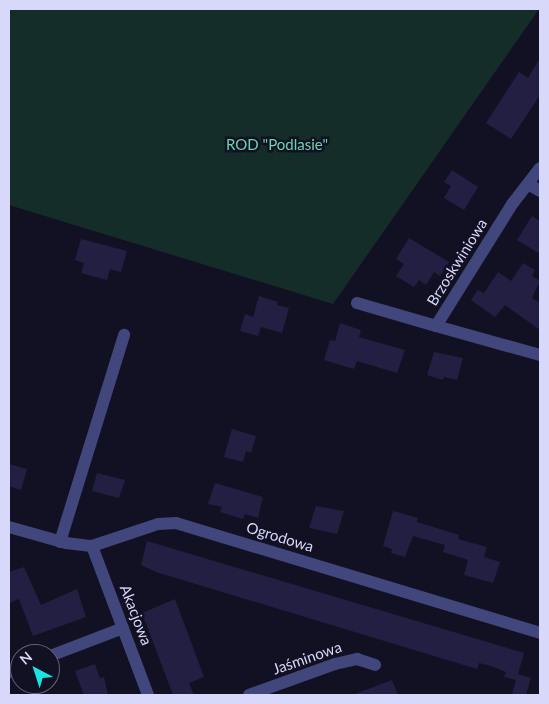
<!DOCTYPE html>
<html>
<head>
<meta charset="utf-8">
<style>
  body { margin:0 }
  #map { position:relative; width:549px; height:704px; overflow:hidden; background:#121123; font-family:Lato,sans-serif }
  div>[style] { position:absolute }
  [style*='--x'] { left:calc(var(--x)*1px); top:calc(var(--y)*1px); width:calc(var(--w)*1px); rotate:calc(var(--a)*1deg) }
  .green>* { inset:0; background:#152d29 }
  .building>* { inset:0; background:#221f42 }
  .minor>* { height:12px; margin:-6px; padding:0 6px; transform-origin:6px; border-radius:6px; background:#41467d }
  span { translate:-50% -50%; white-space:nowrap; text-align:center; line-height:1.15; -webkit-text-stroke:5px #121123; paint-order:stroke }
  .park-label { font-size:15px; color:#6cd3ae }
  .street-label { font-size:15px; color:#d8d8fb }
  .frame { position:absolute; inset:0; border:10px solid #d8d8fb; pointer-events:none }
  .north { position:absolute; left:10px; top:644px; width:50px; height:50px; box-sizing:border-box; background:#121123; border:1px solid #616179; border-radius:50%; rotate:320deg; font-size:14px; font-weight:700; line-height:20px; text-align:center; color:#d8d8fb }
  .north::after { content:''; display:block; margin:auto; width:18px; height:22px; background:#1ae5e3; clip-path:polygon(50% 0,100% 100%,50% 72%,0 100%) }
</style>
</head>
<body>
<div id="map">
  <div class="green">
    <i style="clip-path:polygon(9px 9px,539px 9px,333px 304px,9px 205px)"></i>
  </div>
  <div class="building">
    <i style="clip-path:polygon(540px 58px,540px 95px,511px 139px,486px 123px,519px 72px,528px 78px)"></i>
    <i style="clip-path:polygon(452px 170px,478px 187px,464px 210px,444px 198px,451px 186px,444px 182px)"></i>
    <i style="clip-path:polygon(532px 216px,540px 221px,540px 254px,517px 240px)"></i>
    <i style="clip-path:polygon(409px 238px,449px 262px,440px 276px,434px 272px,426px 285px,419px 280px,414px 287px,396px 276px,404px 264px,396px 259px)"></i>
    <i style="clip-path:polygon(81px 239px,127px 251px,121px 272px,110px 269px,107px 280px,81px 273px,84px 263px,75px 260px)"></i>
    <i style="clip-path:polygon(523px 263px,535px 270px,532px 276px,540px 281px,532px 298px,540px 303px,540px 330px,505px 305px,495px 317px,471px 300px,478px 290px,484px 293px,498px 272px,511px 281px)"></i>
    <i style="clip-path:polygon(259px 296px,278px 302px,277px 305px,289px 308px,282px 333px,261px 327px,258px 336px,240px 331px,245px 314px,253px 317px)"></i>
    <i style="clip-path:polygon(340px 323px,361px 330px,359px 337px,405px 350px,397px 373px,357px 361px,354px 369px,324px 360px,330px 340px,335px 341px)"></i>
    <i style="clip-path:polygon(434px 352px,463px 358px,457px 380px,444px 377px,443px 380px,427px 375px)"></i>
    <i style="clip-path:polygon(232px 429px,256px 436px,251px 453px,246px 451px,243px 462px,224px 457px)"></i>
    <i style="clip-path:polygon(9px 464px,27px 469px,21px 490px,9px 486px)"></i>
    <i style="clip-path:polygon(97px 473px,125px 480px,119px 498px,92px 491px)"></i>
    <i style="clip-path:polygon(215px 483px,263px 497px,258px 518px,245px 514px,243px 519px,220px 512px,222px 507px,208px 504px)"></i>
    <i style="clip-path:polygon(316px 506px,344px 511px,337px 534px,309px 528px)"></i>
    <i style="clip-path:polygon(393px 511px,418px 518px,417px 522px,459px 535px,458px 539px,487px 547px,484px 557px,500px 562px,493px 583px,464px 575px,468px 560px,443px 552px,445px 545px,413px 536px,405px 557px,391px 553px,392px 549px,383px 546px)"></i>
    <i style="clip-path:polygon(147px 541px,524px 653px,518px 674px,531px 678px,526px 695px,512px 695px,516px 680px,504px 677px,506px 672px,491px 666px,479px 663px,477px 669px,156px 572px,141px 565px)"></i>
    <i style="clip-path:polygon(24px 567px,41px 605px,77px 589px,86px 617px,33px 636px,19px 599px,9px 603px,9px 572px)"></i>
    <i style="clip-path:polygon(175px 599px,204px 677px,189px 683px,194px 695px,173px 695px,142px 613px)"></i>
    <i style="clip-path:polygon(95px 664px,100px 678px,104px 677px,108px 695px,84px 695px,75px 671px)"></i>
    <i style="clip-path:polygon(392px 680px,398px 695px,356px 695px,355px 694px)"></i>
  </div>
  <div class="minor">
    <i style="--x:528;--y:184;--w:14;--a:30"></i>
    <i style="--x:357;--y:303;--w:82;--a:16.2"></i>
    <i style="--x:436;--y:326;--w:145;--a:-58"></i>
    <i style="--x:513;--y:203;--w:44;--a:-52.4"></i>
    <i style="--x:436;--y:326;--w:108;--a:15.6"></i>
    <i style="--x:9;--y:527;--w:59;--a:15.7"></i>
    <i style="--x:66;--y:543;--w:26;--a:7"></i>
    <i style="--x:92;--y:546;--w:70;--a:-18.4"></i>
    <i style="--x:158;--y:524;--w:18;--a:-3"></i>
    <i style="--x:176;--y:523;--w:380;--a:16.8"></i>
    <i style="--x:60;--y:542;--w:217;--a:-72.8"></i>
    <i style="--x:92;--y:546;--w:159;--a:69.4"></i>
    <i style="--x:50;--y:656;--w:78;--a:-21"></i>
    <i style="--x:9;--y:672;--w:12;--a:-24"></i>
    <i style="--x:249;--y:695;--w:91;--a:-19.8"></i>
    <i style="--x:335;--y:664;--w:23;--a:-13"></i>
    <i style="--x:357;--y:659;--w:19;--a:18"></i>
  </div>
  <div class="park-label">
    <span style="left:277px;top:145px">ROD "Podlasie"</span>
  </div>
  <div class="street-label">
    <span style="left:457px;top:262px;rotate:-58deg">Brzoskwiniowa</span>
    <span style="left:280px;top:537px;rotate:17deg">Ogrodowa</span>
    <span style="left:136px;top:615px;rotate:69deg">Akacjowa</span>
    <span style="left:307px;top:658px;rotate:-19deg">Jaśminowa</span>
  </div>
  <div class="frame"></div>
  <div class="north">N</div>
</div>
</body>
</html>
